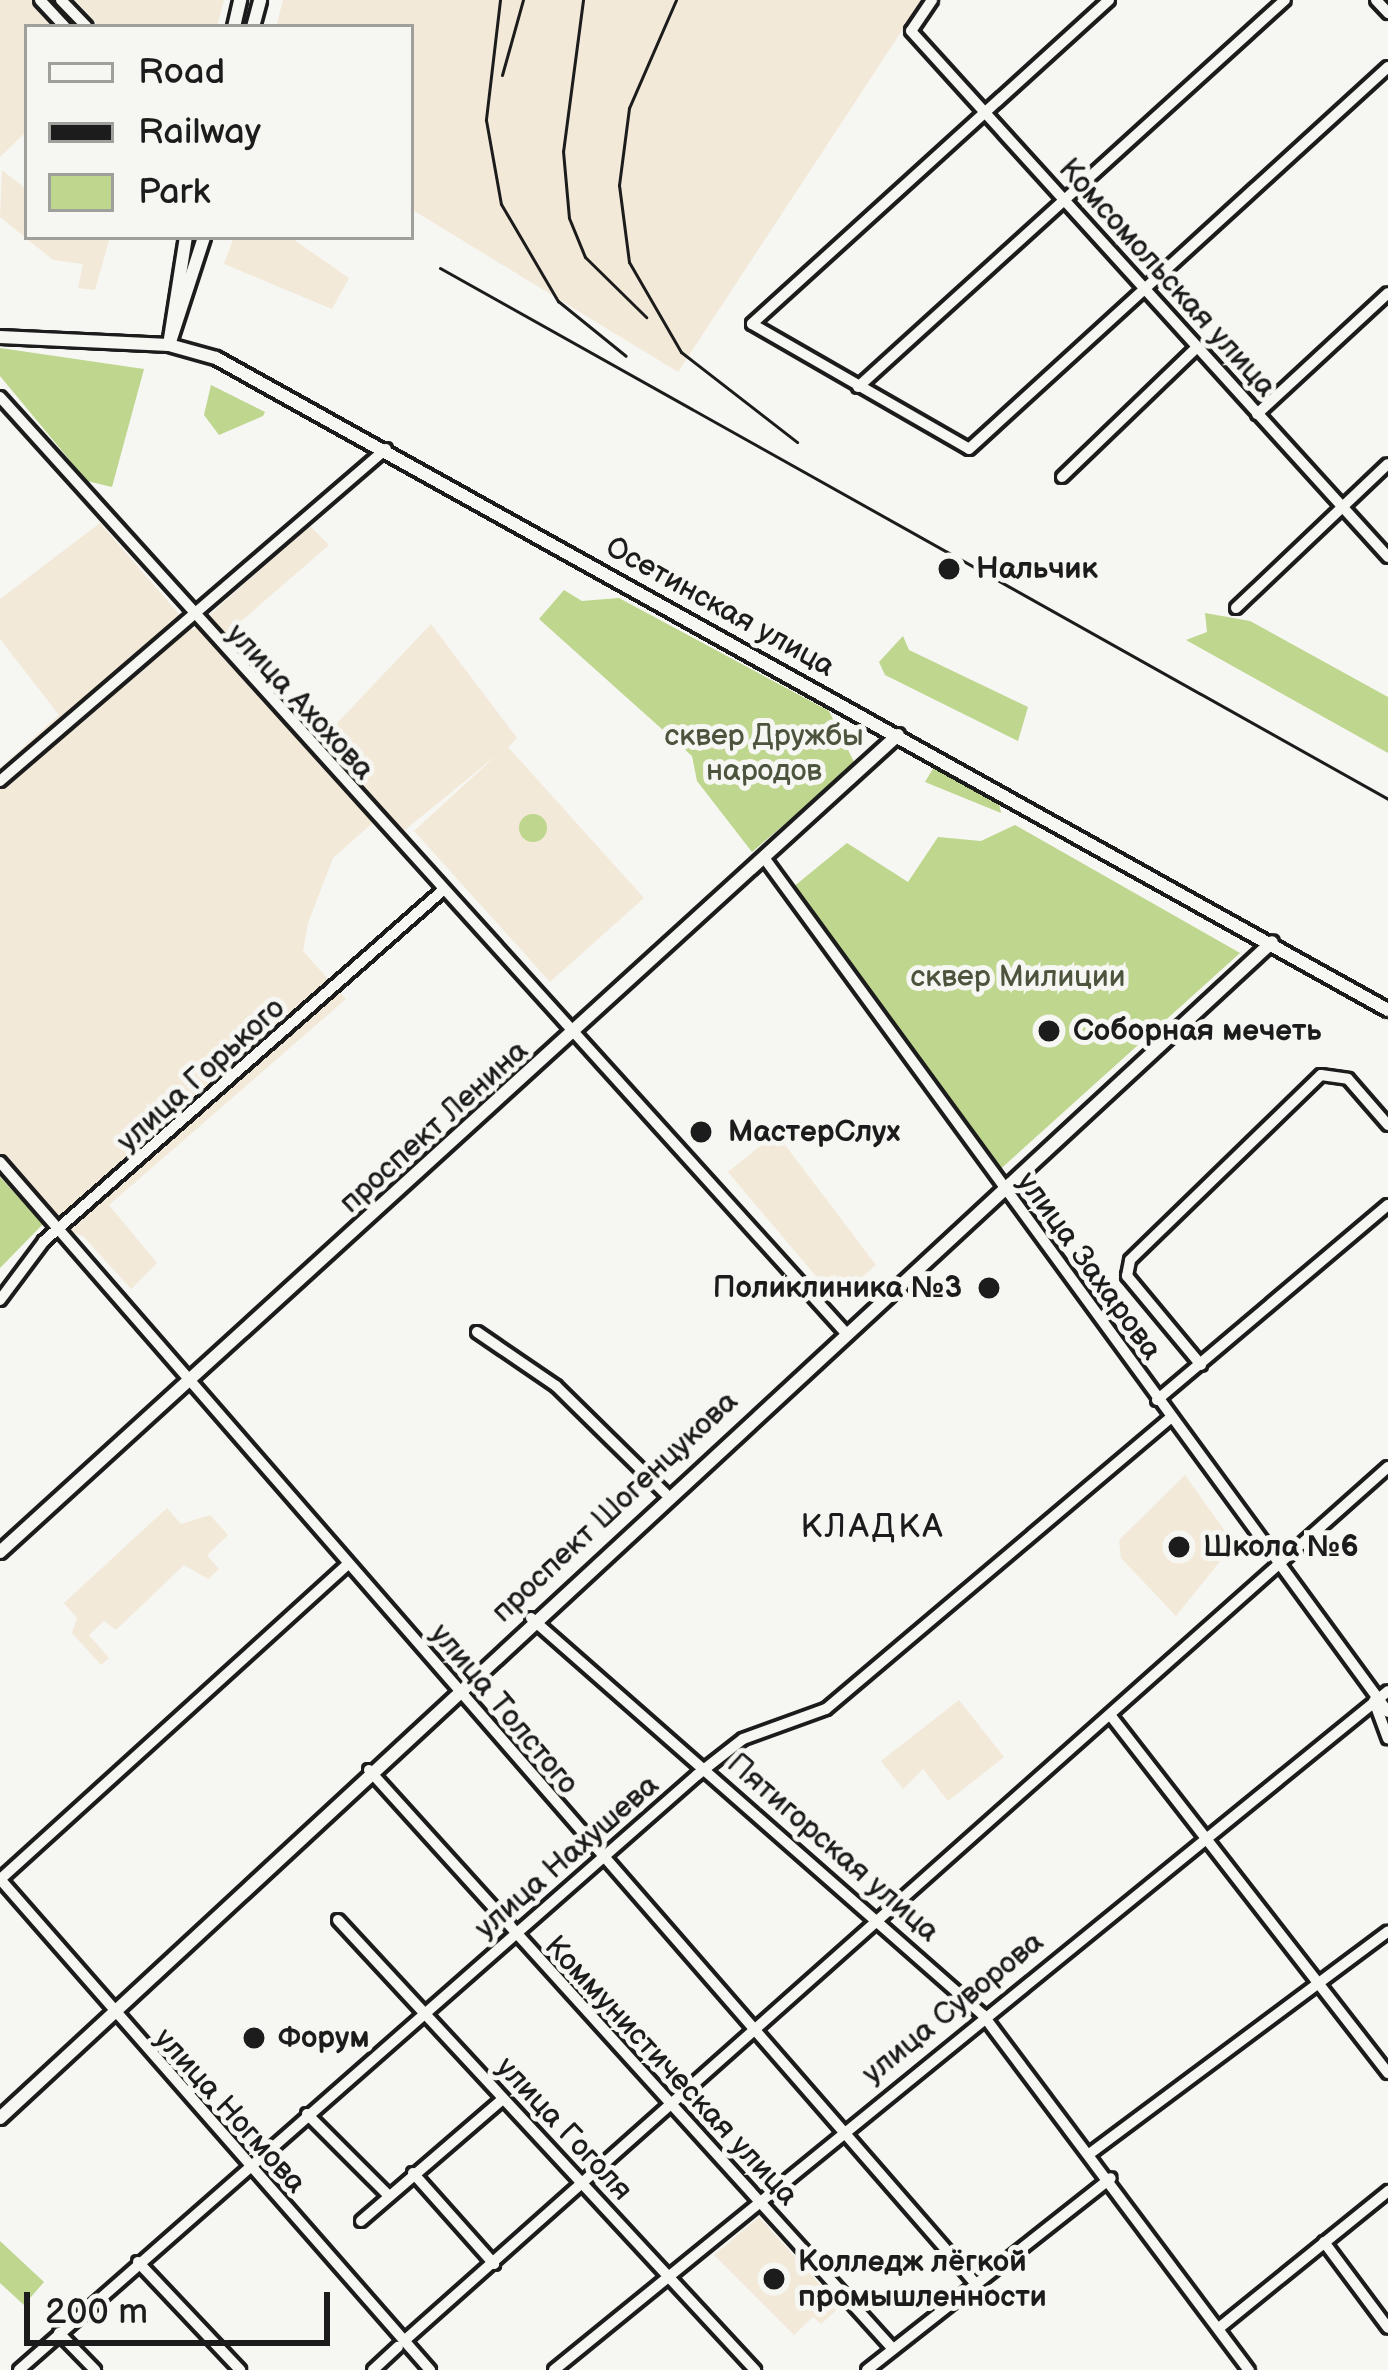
<!DOCTYPE html>
<html>
<head>
<meta charset="utf-8">
<style>
  body { margin:0 }
  #map { position:relative; width:1388px; height:2370px; overflow:hidden; background:#f6f6f2; font-family:"Balsamiq Sans",sans-serif }
  div>[style] { position:absolute }
  [style*='--x'] { left:calc(var(--x)*1px); top:calc(var(--y)*1px); width:calc(var(--w)*1px); rotate:calc(var(--a)*1deg) }
  .built>* { inset:0; background:#f3e9d8 }
  .green>* { inset:0; background:#bed68d }
  .round { border-radius:50% }
  .roads { filter:drop-shadow(3px 0 #1c1c1c) drop-shadow(-3px 0 #1c1c1c) drop-shadow(0 3px #1c1c1c) drop-shadow(0 -3px #1c1c1c) }
  .minor>* { height:10px; margin:-5px; padding:0 5px; transform-origin:5px; border-radius:5px; background:#f6f6f2 }
  .major>* { height:12px; margin:-6px; padding:0 6px; transform-origin:6px; border-radius:6px; background:#f6f6f2 }
  .rail>* { height:3px; margin:-1.5px; padding:0 1.5px; transform-origin:1.5px; border-radius:1.5px; background:#1c1c1c }
  .dots>* { width:33px; height:33px; translate:-50% -50%; box-sizing:border-box; border:6px solid #f6f6f2; border-radius:50% }
  span { translate:-50% -50%; white-space:nowrap; text-align:center; line-height:1.15; -webkit-text-stroke:10px #f6f6f2; paint-order:stroke }
  .street-label { font-size:30px; color:#1c1c1c }
  .poi-label { font-size:30px; color:#1c1c1c; font-weight:700 }
  .left { translate:0 -50%; text-align:left }
  .right { translate:-100% -50%; text-align:right }
  .park-label { font-size:30px; color:#4d543e }
  .neighbourhood-label { font-size:33px; color:#1c1c1c; letter-spacing:3px }
  .legend { position:absolute; left:24px; top:24px; width:390px; height:216px; box-sizing:border-box; background:#f6f6f2; border:3px solid #9f9f9c; margin:0; padding:15px 21px; list-style:none; font-size:36px; color:#1c1c1c }
  .legend li { display:flex; align-items:center; gap:24px; height:60px }
  .legend b { width:60px; border:3px solid #9f9f9c }
  .scale { position:absolute; left:24px; top:2292px; width:306px; height:54px; box-sizing:border-box; border:6px solid #1c1c1c; border-top:0; padding-left:15px; font-size:36px; line-height:42px; white-space:nowrap; color:#1c1c1c; -webkit-text-stroke:9px #f6f6f2; paint-order:stroke }
</style>
</head>
<body>
<div id="map">
  <div class="built">
    <i style="clip-path:polygon(0 0,31px 0,55px 27px,27px 27px,27px 131px,0 157px)"></i>
    <i style="clip-path:polygon(75px 0,224px 0,217px 27px,100px 27px)"></i>
    <i style="clip-path:polygon(283px 0,922px 0,678px 372px,411px 209px,411px 27px,276px 27px)"></i>
    <i style="clip-path:polygon(2px 170px,27px 190px,27px 237px,110px 237px,95px 290px,78px 288px,83px 264px,53px 260px,0 217px)"></i>
    <i style="clip-path:polygon(234px 237px,290px 237px,349px 278px,332px 309px,224px 264px)"></i>
    <i style="clip-path:polygon(100px 523px,193px 630px,309px 525px,329px 545px,223px 637px,323px 738px,431px 624px,517px 738px,508px 747px,644px 898px,550px 982px,414px 831px,498px 754px,394px 839px,376px 820px,333px 858px,308px 923px,303px 951px,346px 999px,109px 1205px,157px 1263px,131px 1289px,83px 1236px,43px 1224px,0 1177px,0 768px,59px 715px,0 639px,0 599px)"></i>
    <i style="clip-path:polygon(776px 1133px,876px 1265px,836px 1300px,728px 1172px)"></i>
    <i style="clip-path:polygon(1185px 1475px,1234px 1544px,1176px 1616px,1121px 1558px,1119px 1540px)"></i>
    <i style="clip-path:polygon(167px 1508px,181px 1524px,210px 1515px,228px 1535px,207px 1555px,219px 1569px,208px 1579px,184px 1565px,116px 1630px,104px 1621px,89px 1635px,109px 1658px,101px 1665px,72px 1633px,77px 1618px,64px 1603px)"></i>
    <i style="clip-path:polygon(959px 1700px,1004px 1757px,948px 1801px,923px 1769px,903px 1789px,881px 1761px)"></i>
    <i style="clip-path:polygon(759px 2217px,840px 2307px,821px 2324px,813px 2317px,794px 2335px,714px 2255px)"></i>
  </div>
  <div class="green">
    <i style="clip-path:polygon(0 348px,144px 369px,112px 487px,87px 481px,0 376px)"></i>
    <i style="clip-path:polygon(211px 385px,265px 412px,263px 416px,219px 435px,204px 415px)"></i>
    <i style="clip-path:polygon(564px 590px,582px 601px,619px 598px,829px 711px,855px 764px,752px 852px,697px 781px,692px 756px,539px 619px)"></i>
    <i style="clip-path:polygon(1205px 613px,1250px 621px,1388px 697px,1388px 753px,1186px 640px,1207px 632px)"></i>
    <i style="clip-path:polygon(903px 636px,909px 650px,1028px 707px,1018px 741px,885px 675px,879px 662px)"></i>
    <i style="clip-path:polygon(934px 767px,999px 803px,1001px 813px,925px 782px)"></i>
    <i class="round" style="left:519px;top:814px;width:28px;height:28px"></i>
    <i style="clip-path:polygon(1015px 825px,1240px 953px,995px 1174px,792px 888px,847px 843px,908px 882px,938px 837px,981px 841px)"></i>
    <i style="clip-path:polygon(0 1177px,43px 1224px,0 1268px)"></i>
    <i style="clip-path:polygon(0 2241px,44px 2282px,24px 2305px,0 2283px)"></i>
  </div>
  <div class="roads">
    <div class="minor">
      <i style="--x:40;--y:0;--w:37;--a:47"></i>
      <i style="--x:61;--y:0;--w:37;--a:46"></i>
      <i style="--x:932;--y:0;--w:37;--a:124"></i>
      <i style="--x:911;--y:31;--w:710;--a:47.8"></i>
      <i style="--x:1109;--y:0;--w:482;--a:137.8"></i>
      <i style="--x:752;--y:324;--w:250;--a:29.9"></i>
      <i style="--x:969;--y:449;--w:567;--a:-42.36"></i>
      <i style="--x:1376;--y:0;--w:18;--a:47"></i>
      <i style="--x:858;--y:387;--w:576;--a:-42.19"></i>
      <i style="--x:0;--y:397;--w:1259;--a:47.9"></i>
      <i style="--x:1257;--y:414;--w:178;--a:-42.7"></i>
      <i style="--x:1062;--y:477;--w:186;--a:-43.9"></i>
      <i style="--x:1236;--y:608;--w:209;--a:-43.5"></i>
      <i style="--x:0;--y:781;--w:509;--a:-40.7"></i>
      <i style="--x:765;--y:859;--w:1056;--a:53.86"></i>
      <i style="--x:0;--y:1162;--w:1487;--a:48.98"></i>
      <i style="--x:0;--y:1300;--w:74;--a:-53.3"></i>
      <i style="--x:44;--y:1241;--w:530;--a:-41.33"></i>
      <i style="--x:477;--y:1332;--w:96;--a:34.4"></i>
      <i style="--x:556;--y:1386;--w:153;--a:44.5"></i>
      <i style="--x:1201;--y:1365;--w:116;--a:-129.7"></i>
      <i style="--x:1127;--y:1276;--w:16;--a:-79"></i>
      <i style="--x:1130;--y:1260;--w:266;--a:-44.1"></i>
      <i style="--x:1321;--y:1075;--w:27;--a:8"></i>
      <i style="--x:1348;--y:1079;--w:61;--a:49"></i>
      <i style="--x:1157;--y:1400;--w:302;--a:-40.2"></i>
      <i style="--x:348;--y:1564;--w:469;--a:137.8"></i>
      <i style="--x:0;--y:1879;--w:653;--a:48.79"></i>
      <i style="--x:531;--y:1618;--w:602;--a:41.29"></i>
      <i style="--x:983;--y:2015;--w:444;--a:53.2"></i>
      <i style="--x:1374;--y:1701;--w:40;--a:69.8"></i>
      <i style="--x:1111;--y:1716;--w:452;--a:52.2"></i>
      <i style="--x:369;--y:1770;--w:781;--a:47.85"></i>
      <i style="--x:338;--y:1920;--w:614;--a:47.18"></i>
      <i style="--x:307;--y:2114;--w:115;--a:45"></i>
      <i style="--x:1092;--y:2152;--w:369;--a:-36.7"></i>
      <i style="--x:413;--y:2173;--w:122;--a:48.3"></i>
      <i style="--x:361;--y:2221;--w:187;--a:-40.7"></i>
      <i style="--x:1324;--y:2242;--w:107;--a:53.3"></i>
      <i style="--x:138;--y:2262;--w:149;--a:46.6"></i>
      <i style="--x:1219;--y:2328;--w:218;--a:-39"></i>
      <i style="--x:59;--y:2333;--w:52;--a:45.8"></i>
      <i style="--x:404;--y:2341;--w:1316;--a:-41.61"></i>
      <i style="--x:19;--y:2370;--w:902;--a:-41.27"></i>
      <i style="--x:697;--y:1775;--w:58;--a:-38"></i>
      <i style="--x:743;--y:1739;--w:88;--a:-19.9"></i>
      <i style="--x:826;--y:1709;--w:449;--a:-40.2"></i>
      <i style="--x:373;--y:2370;--w:34;--a:-43"></i>
      <i style="--x:554;--y:2370;--w:1075;--a:-39.15"></i>
      <i style="--x:867;--y:2370;--w:310;--a:-38.2"></i>
    </div>
    <div class="major">
      <i style="--x:234;--y:27;--w:28;--a:-77"></i>
      <i style="--x:253;--y:27;--w:28;--a:-75"></i>
      <i style="--x:0;--y:337;--w:169;--a:2.7"></i>
      <i style="--x:169;--y:345;--w:49;--a:15.5"></i>
      <i style="--x:216;--y:358;--w:1341;--a:29.09"></i>
      <i style="--x:169;--y:345;--w:114;--a:-72"></i>
      <i style="--x:169;--y:345;--w:109;--a:-81.1"></i>
      <i style="--x:0;--y:1552;--w:1214;--a:-42.3"></i>
      <i style="--x:0;--y:2118;--w:1732;--a:-42.75"></i>
    </div>
  </div>
  <div class="rail">
    <i style="--x:500;--y:0;--w:121;--a:96.7"></i>
    <i style="--x:486;--y:120;--w:85;--a:79.9"></i>
    <i style="--x:501;--y:204;--w:113;--a:59.6"></i>
    <i style="--x:558;--y:301;--w:87;--a:39"></i>
    <i style="--x:583;--y:0;--w:152;--a:97.5"></i>
    <i style="--x:563;--y:151;--w:67;--a:84.9"></i>
    <i style="--x:569;--y:218;--w:42;--a:67.7"></i>
    <i style="--x:585;--y:257;--w:86;--a:44.5"></i>
    <i style="--x:676;--y:0;--w:118;--a:113.5"></i>
    <i style="--x:629;--y:108;--w:78;--a:97.4"></i>
    <i style="--x:619;--y:185;--w:78;--a:82.6"></i>
    <i style="--x:629;--y:262;--w:104;--a:60"></i>
    <i style="--x:681;--y:352;--w:147;--a:37.8"></i>
    <i style="--x:502;--y:75;--w:78;--a:-74.4"></i>
    <i style="--x:440;--y:268;--w:1087;--a:29.25"></i>
  </div>
  <div class="dots">
    <i style="left:949px;top:569px;background:#1c1c1c"></i>
    <i style="left:1049px;top:1031px;background:#1c1c1c"></i>
    <i style="left:701px;top:1132px;background:#1c1c1c"></i>
    <i style="left:989px;top:1288px;background:#1c1c1c"></i>
    <i style="left:1179px;top:1547px;background:#1c1c1c"></i>
    <i style="left:254px;top:2038px;background:#1c1c1c"></i>
    <i style="left:774px;top:2279px;background:#1c1c1c"></i>
  </div>
  <div class="street-label">
    <span style="left:1167px;top:278px;rotate:48deg">Комсомольская улица</span>
    <span style="left:720px;top:607px;rotate:29deg">Осетинская улица</span>
    <span style="left:300px;top:702px;rotate:47deg">улица Ахохова</span>
    <span style="left:201px;top:1075px;rotate:-42deg">улица Горького</span>
    <span style="left:434px;top:1127px;rotate:-42deg">проспект Ленина</span>
    <span style="left:1089px;top:1266px;rotate:54deg">улица Захарова</span>
    <span style="left:615px;top:1507px;rotate:-43deg">проспект Шогенцукова</span>
    <span style="left:504px;top:1709px;rotate:50deg">улица Толстого</span>
    <span style="left:833px;top:1848px;rotate:41deg">Пятигорская улица</span>
    <span style="left:567px;top:1857px;rotate:-41deg">улица Нахушева</span>
    <span style="left:953px;top:2008px;rotate:-39deg">улица Суворова</span>
    <span style="left:671px;top:2071px;rotate:47deg">Коммунистическая улица</span>
    <span style="left:230px;top:2111px;rotate:48deg">улица Ногмова</span>
    <span style="left:564px;top:2129px;rotate:47deg">улица Гоголя</span>
  </div>
  <div class="poi-label">
    <span class="left" style="left:976px;top:569px">Нальчик</span>
    <span class="left" style="left:1073px;top:1031px">Соборная мечеть</span>
    <span class="left" style="left:728px;top:1132px">МастерСлух</span>
    <span class="right" style="left:962px;top:1288px">Поликлиника №3</span>
    <span class="left" style="left:1203px;top:1547px">Школа №6</span>
    <span class="left" style="left:278px;top:2038px">Форум</span>
    <span class="left" style="left:798px;top:2279px">Колледж лёгкой<br>промышленности</span>
  </div>
  <div class="park-label">
    <span style="left:764px;top:753px">сквер Дружбы<br>народов</span>
    <span style="left:1018px;top:977px">сквер Милиции</span>
  </div>
  <div class="neighbourhood-label">
    <span style="left:873px;top:1528px">КЛАДКА</span>
  </div>
  <ul class="legend">
  <li><b style="height:15px;background:#f6f6f2"></b>Road</li>
  <li><b style="height:15px;background:#1c1c1c"></b>Railway</li>
  <li><b style="height:33px;background:#bed68d"></b>Park</li>
  </ul>
  <div class="scale">200 m</div>
</div>
</body>
</html>
